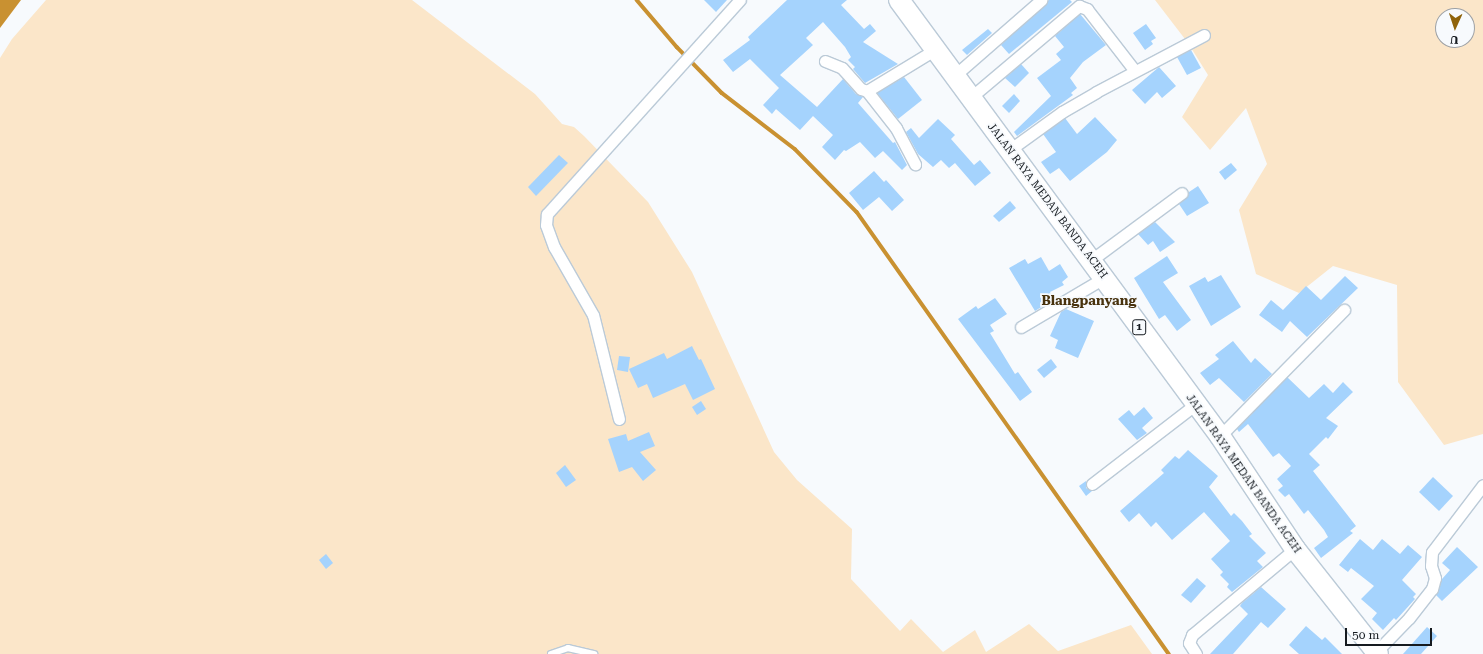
<!DOCTYPE html>
<html>
<head>
<meta charset="utf-8">
<style>
  body { margin:0 }
  #map { position:relative; width:1483px; height:654px; overflow:hidden; background:#f7fafd; font-family:"Roboto Serif",serif }
  div>[style] { position:absolute }
  [style*='--x'] { left:calc(var(--x)*1px); top:calc(var(--y)*1px); width:calc(var(--w)*1px); rotate:calc(var(--a)*1deg) }
  .green>* { inset:0; background:#fbe6c9 }
  .water>* { inset:0; background:#c99131 }
  .stream>* { height:3.5px; margin:-1.75px; padding:0 1.75px; transform-origin:1.75px; border-radius:1.75px; background:#c99131 }
  .building>* { inset:0; background:#a5d3fd }
  .roads { filter:drop-shadow(1px 0 #bbcad7) drop-shadow(-1px 0 #bbcad7) drop-shadow(0 1px #bbcad7) drop-shadow(0 -1px #bbcad7) }
  .lane>* { height:5.5px; margin:-2.75px; padding:0 2.75px; transform-origin:2.75px; border-radius:2.75px; background:#fff }
  .street>* { height:11px; margin:-5.5px; padding:0 5.5px; transform-origin:5.5px; border-radius:5.5px; background:#fff }
  .highway>* { height:20px; margin:-10px; padding:0 10px; transform-origin:10px; border-radius:10px; background:#fff }
  span { translate:-50% -50%; white-space:nowrap; text-align:center; line-height:1.15; -webkit-text-stroke:3.5px #f7fafd; paint-order:stroke }
  .shield-label span { padding:1px 3px; background:#f7fafd; border:1px solid; border-radius:3px; -webkit-text-stroke-width:0 }
  .shield-label { font-size:10px; color:#161b20; font-weight:700 }
  .street-label { font-size:11px; color:#161b20 }
  .quarter-label { font-size:13px; color:#48320d; font-weight:700 }
  .north { position:absolute; left:1435px; top:8px; width:40px; height:40px; box-sizing:border-box; background:#f7fafd; border:1px solid #9da1a5; border-radius:50%; rotate:183deg; font-size:11px; font-weight:700; line-height:16px; text-align:center; color:#161b20 }
  .north::after { content:''; display:block; margin:auto; width:14px; height:18px; background:#8f630b; clip-path:polygon(50% 0,100% 100%,50% 72%,0 100%) }
  .scale { position:absolute; left:1345px; top:628px; width:87px; height:18px; box-sizing:border-box; border:2px solid #161b20; border-top:0; padding-left:5px; font-size:12px; line-height:14px; white-space:nowrap; color:#161b20; -webkit-text-stroke:3px #f7fafd; paint-order:stroke }
</style>
</head>
<body>
<div id="map">
  <div class="green">
    <i style="clip-path:polygon(46px 0,412px 0,535px 94px,562px 124px,574px 127px,584px 136px,648px 202px,692px 272px,774px 452px,797px 480px,852px 529px,851px 579px,900px 631px,911px 619px,943px 652px,975px 630px,986px 652px,1029px 624px,1058px 651px,1131px 625px,1152px 654px,0 654px,0 58px,12px 39px)"></i>
    <i style="clip-path:polygon(evenodd,1155px 0,1483px 0,1483px 434px,1444px 445px,1398px 382px,1397px 285px,1333px 266px,1299px 293px,1256px 274px,1239px 210px,1267px 164px,1246px 108px,1210px 150px,1182px 117px,1208px 75px,1188px 43px,1155px 0,1443px 16px,1467px 16px,1467px 40px,1443px 40px,1443px 16px)"></i>
  </div>
  <div class="water">
    <i style="clip-path:polygon(0 0,21px 0,0 28px)"></i>
  </div>
  <div class="stream">
    <i style="--x:637;--y:0;--w:62;--a:49.6"></i>
    <i style="--x:677;--y:47;--w:64;--a:45.6"></i>
    <i style="--x:722;--y:93;--w:92;--a:37.5"></i>
    <i style="--x:795;--y:149;--w:88;--a:45.5"></i>
    <i style="--x:857;--y:212;--w:541;--a:54.78"></i>
  </div>
  <div class="building">
    <i style="clip-path:polygon(704px 0,727px 0,716px 12px)"></i>
    <i style="clip-path:polygon(787px 0,847px 0,841px 5px,864px 29px,870px 24px,876px 31px,863px 42px,898px 64px,865px 83px,853px 69px,855px 67px,848px 60px,851px 57px,845px 47px,823px 22px,806px 38px,813px 45px,780px 75px,817px 107px,843px 79px,856px 94px,863px 97px,858px 103px,893px 143px,895px 142px,907px 165px,902px 170px,883px 151px,875px 158px,860px 142px,846px 151px,844px 150px,835px 160px,822px 147px,833px 135px,813px 116px,800px 130px,776px 109px,772px 114px,763px 105px,779px 88px,750px 59px,733px 72px,723px 60px,750px 40px,748px 37px)"></i>
    <i style="clip-path:polygon(1049px 0,1070px 0,1072px 2px,1009px 54px,1001px 45px)"></i>
    <i style="clip-path:polygon(1080px 14px,1106px 45px,1083px 62px,1070px 78px,1077px 88px,1071px 93px,1073px 95px,1017px 136px,1014px 132px,1051px 96px,1037px 78px,1061px 60px,1056px 54px,1064px 47px,1055px 36px)"></i>
    <i style="clip-path:polygon(1146px 24px,1156px 38px,1151px 41px,1153px 44px,1145px 50px,1133px 33px)"></i>
    <i style="clip-path:polygon(988px 29px,992px 33px,967px 55px,962px 50px)"></i>
    <i style="clip-path:polygon(1191px 50px,1201px 68px,1187px 75px,1177px 57px)"></i>
    <i style="clip-path:polygon(1021px 64px,1029px 73px,1015px 87px,1005px 78px)"></i>
    <i style="clip-path:polygon(1159px 67px,1176px 86px,1162px 98px,1157px 92px,1145px 104px,1132px 90px)"></i>
    <i style="clip-path:polygon(904px 77px,922px 100px,898px 119px,877px 93px)"></i>
    <i style="clip-path:polygon(1014px 94px,1020px 101px,1009px 113px,1002px 106px)"></i>
    <i style="clip-path:polygon(1095px 117px,1117px 140px,1107px 152px,1070px 181px,1059px 168px,1050px 174px,1041px 162px,1056px 152px,1043px 134px,1065px 118px,1077px 134px)"></i>
    <i style="clip-path:polygon(938px 119px,955px 135px,951px 139px,974px 165px,980px 160px,991px 173px,975px 186px,955px 163px,949px 168px,941px 160px,933px 167px,918px 154px,906px 132px,911px 128px,919px 138px)"></i>
    <i style="clip-path:polygon(559px 155px,568px 163px,536px 196px,528px 187px)"></i>
    <i style="clip-path:polygon(1231px 163px,1237px 170px,1225px 180px,1219px 172px)"></i>
    <i style="clip-path:polygon(874px 171px,884px 182px,886px 180px,904px 200px,892px 211px,879px 197px,863px 210px,849px 193px)"></i>
    <i style="clip-path:polygon(1198px 186px,1209px 203px,1187px 216px,1179px 204px,1188px 196px,1189px 192px)"></i>
    <i style="clip-path:polygon(1010px 201px,1016px 208px,999px 222px,993px 216px)"></i>
    <i style="clip-path:polygon(1155px 222px,1175px 242px,1160px 252px,1153px 241px,1148px 245px,1138px 234px)"></i>
    <i style="clip-path:polygon(1167px 256px,1178px 273px,1163px 282px,1191px 320px,1177px 331px,1165px 315px,1159px 319px,1134px 278px)"></i>
    <i style="clip-path:polygon(1041px 257px,1049px 271px,1060px 264px,1068px 277px,1062px 282px,1064px 285px,1050px 292px,1054px 299px,1035px 311px,1009px 268px,1025px 259px,1028px 264px)"></i>
    <i style="clip-path:polygon(1221px 275px,1241px 307px,1211px 326px,1189px 286px,1205px 277px,1208px 282px)"></i>
    <i style="clip-path:polygon(1345px 276px,1358px 288px,1307px 337px,1290px 321px,1282px 332px,1259px 315px,1271px 300px,1283px 310px,1306px 286px,1321px 300px)"></i>
    <i style="clip-path:polygon(995px 298px,1007px 314px,990px 325px,994px 331px,990px 333px,1015px 374px,1018px 372px,1032px 392px,1020px 401px,958px 319px,976px 306px,978px 309px)"></i>
    <i style="clip-path:polygon(1066px 309px,1094px 321px,1078px 358px,1055px 348px,1058px 340px,1050px 336px,1061px 312px)"></i>
    <i style="clip-path:polygon(1233px 341px,1251px 363px,1255px 358px,1272px 374px,1244px 402px,1219px 378px,1210px 385px,1200px 373px,1219px 359px,1215px 355px)"></i>
    <i style="clip-path:polygon(692px 346px,699px 360px,701px 359px,715px 389px,693px 400px,685px 384px,653px 398px,647px 384px,638px 388px,629px 369px,664px 353px,667px 359px)"></i>
    <i style="clip-path:polygon(619px 356px,630px 357px,628px 372px,617px 370px)"></i>
    <i style="clip-path:polygon(1051px 359px,1057px 367px,1044px 378px,1037px 370px)"></i>
    <i style="clip-path:polygon(1287px 377px,1309px 398px,1324px 384px,1333px 393px,1343px 382px,1353px 392px,1326px 418px,1338px 426px,1328px 439px,1326px 437px,1309px 454px,1320px 465px,1313px 471px,1356px 526px,1350px 531px,1353px 533px,1321px 558px,1314px 548px,1328px 537px,1324px 530px,1308px 510px,1304px 514px,1289px 494px,1285px 497px,1278px 490px,1283px 486px,1277px 479px,1291px 466px,1279px 453px,1273px 457px,1248px 424px,1239px 432px,1237px 429px)"></i>
    <i style="clip-path:polygon(701px 401px,706px 409px,697px 415px,692px 407px)"></i>
    <i style="clip-path:polygon(1144px 407px,1153px 418px,1142px 428px,1147px 433px,1137px 440px,1118px 419px,1129px 410px,1134px 416px)"></i>
    <i style="clip-path:polygon(649px 432px,655px 446px,640px 452px,656px 470px,643px 481px,632px 467px,619px 472px,608px 439px,626px 434px,628px 441px)"></i>
    <i style="clip-path:polygon(1188px 450px,1218px 476px,1209px 487px,1231px 516px,1234px 513px,1242px 521px,1252px 534px,1249px 536px,1266px 553px,1257px 561px,1263px 567px,1232px 592px,1227px 587px,1229px 584px,1220px 575px,1223px 572px,1211px 559px,1230px 541px,1204px 512px,1172px 540px,1156px 522px,1151px 527px,1139px 513px,1129px 522px,1120px 511px,1164px 473px,1161px 470px,1175px 456px,1179px 459px)"></i>
    <i style="clip-path:polygon(565px 465px,576px 480px,566px 487px,556px 473px)"></i>
    <i style="clip-path:polygon(1433px 477px,1453px 496px,1439px 511px,1419px 492px)"></i>
    <i style="clip-path:polygon(1086px 481px,1086px 488px,1092px 491px,1086px 496px,1079px 486px)"></i>
    <i style="clip-path:polygon(1360px 539px,1373px 550px,1382px 539px,1400px 554px,1408px 545px,1422px 557px,1402px 580px,1416px 594px,1413px 597px,1415px 599px,1396px 620px,1394px 618px,1383px 630px,1372px 619px,1377px 613px,1361px 599px,1374px 586px,1351px 568px,1348px 572px,1339px 565px)"></i>
    <i style="clip-path:polygon(1457px 547px,1478px 567px,1442px 601px,1436px 595px,1442px 579px,1450px 570px,1442px 563px)"></i>
    <i style="clip-path:polygon(326px 554px,333px 563px,326px 569px,319px 560px)"></i>
    <i style="clip-path:polygon(1197px 578px,1206px 586px,1191px 603px,1181px 595px)"></i>
    <i style="clip-path:polygon(1261px 587px,1286px 609px,1268px 628px,1261px 622px,1233px 654px,1210px 654px,1248px 614px,1240px 606px,1242px 603px)"></i>
    <i style="clip-path:polygon(1306px 626px,1322px 640px,1325px 637px,1342px 654px,1299px 654px,1289px 645px)"></i>
    <i style="clip-path:polygon(1427px 627px,1437px 636px,1421px 654px,1403px 654px)"></i>
  </div>
  <div class="roads">
    <div class="lane">
      <i style="--x:551;--y:654;--w:18;--a:-19"></i>
      <i style="--x:568;--y:648;--w:27;--a:13"></i>
    </div>
    <div class="street">
      <i style="--x:825;--y:61;--w:18;--a:22"></i>
      <i style="--x:842;--y:68;--w:28;--a:48"></i>
      <i style="--x:861;--y:89;--w:6;--a:18"></i>
      <i style="--x:867;--y:91;--w:81;--a:-31.3"></i>
      <i style="--x:954;--y:76;--w:116;--a:-41.1"></i>
      <i style="--x:867;--y:91;--w:47;--a:51.9"></i>
      <i style="--x:896;--y:128;--w:41;--a:62.2"></i>
      <i style="--x:970;--y:98;--w:143;--a:-40.2"></i>
      <i style="--x:1079;--y:6;--w:9;--a:21"></i>
      <i style="--x:1087;--y:9;--w:78;--a:52.3"></i>
      <i style="--x:1008;--y:151;--w:67;--a:-35.8"></i>
      <i style="--x:1062;--y:112;--w:39;--a:-30"></i>
      <i style="--x:1096;--y:92;--w:122;--a:-27.8"></i>
      <i style="--x:1090;--y:261;--w:114;--a:-36.5"></i>
      <i style="--x:1021;--y:327;--w:96;--a:-30.6"></i>
      <i style="--x:619;--y:419;--w:107;--a:-104"></i>
      <i style="--x:593;--y:315;--w:78;--a:-119.8"></i>
      <i style="--x:554;--y:247;--w:23;--a:-110"></i>
      <i style="--x:546;--y:225;--w:11;--a:-85"></i>
      <i style="--x:547;--y:214;--w:288;--a:-48"></i>
      <i style="--x:1220;--y:436;--w:177;--a:-45.5"></i>
      <i style="--x:1092;--y:484;--w:131;--a:-37.6"></i>
      <i style="--x:1376;--y:652;--w:47;--a:-45.9"></i>
      <i style="--x:1409;--y:618;--w:37;--a:-52"></i>
      <i style="--x:1432;--y:589;--w:11;--a:-75"></i>
      <i style="--x:1435;--y:578;--w:13;--a:-108"></i>
      <i style="--x:1431;--y:566;--w:14;--a:-86"></i>
      <i style="--x:1432;--y:552;--w:84;--a:-52.7"></i>
      <i style="--x:1196;--y:654;--w:13;--a:-122"></i>
      <i style="--x:1189;--y:643;--w:9;--a:-69"></i>
      <i style="--x:1192;--y:635;--w:134;--a:-39.9"></i>
    </div>
    <div class="highway">
      <i style="--x:899;--y:0;--w:541;--a:53.64"></i>
      <i style="--x:1220;--y:436;--w:136;--a:56.4"></i>
      <i style="--x:1295;--y:549;--w:134;--a:51.7"></i>
    </div>
  </div>
  <div class="shield-label">
    <span style="left:1139px;top:327px">1</span>
  </div>
  <div class="street-label">
    <span style="left:1047px;top:201px;rotate:53deg">JALAN RAYA MEDAN BANDA ACEH</span>
    <span style="left:1243px;top:474px;rotate:55deg">JALAN RAYA MEDAN BANDA ACEH</span>
  </div>
  <div class="quarter-label">
    <span style="left:1089px;top:301px">Blangpanyang</span>
  </div>
  <div class="north">U</div>
  <div class="scale">50 m</div>
</div>
</body>
</html>
